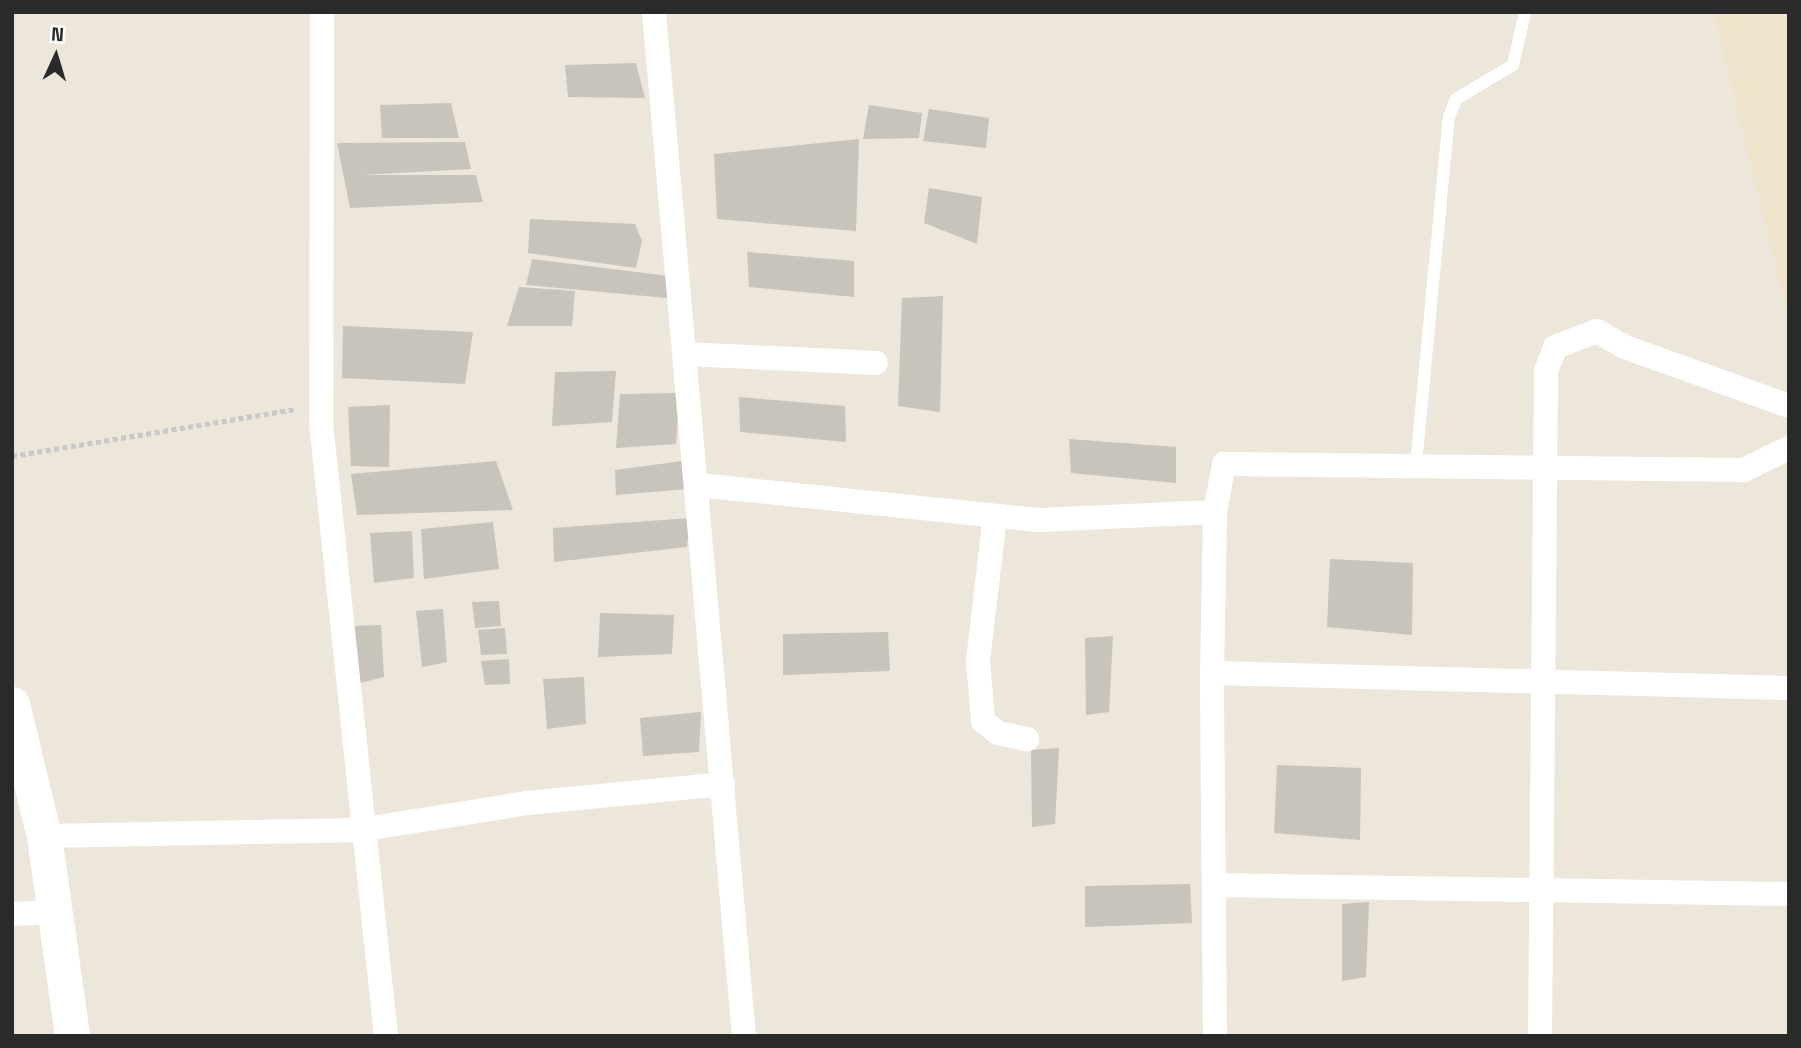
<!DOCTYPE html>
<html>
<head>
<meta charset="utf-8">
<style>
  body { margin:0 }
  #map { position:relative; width:1801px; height:1048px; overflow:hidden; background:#ede6db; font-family:"Space Grotesk",sans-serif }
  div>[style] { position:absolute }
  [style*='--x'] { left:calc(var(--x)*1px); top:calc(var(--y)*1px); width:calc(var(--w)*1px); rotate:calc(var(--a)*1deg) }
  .education>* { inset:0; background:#efe5ca }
  .building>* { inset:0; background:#c8c3bb }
  .path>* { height:4.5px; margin-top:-2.25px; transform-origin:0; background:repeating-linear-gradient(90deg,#c8c8c8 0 5px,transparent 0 8.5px) }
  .lane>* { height:12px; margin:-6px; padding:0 6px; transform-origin:6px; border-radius:6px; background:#fff }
  .street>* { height:24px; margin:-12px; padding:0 12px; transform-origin:12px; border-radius:12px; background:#fff }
  .secondary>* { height:35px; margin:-17.5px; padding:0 17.5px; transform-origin:17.5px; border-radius:17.5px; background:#fff }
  span { translate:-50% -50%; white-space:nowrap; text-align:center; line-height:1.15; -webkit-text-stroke:7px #fff; paint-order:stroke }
  .frame { position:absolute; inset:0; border:14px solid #2a2a2a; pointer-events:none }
  .north { position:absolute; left:21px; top:21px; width:70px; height:70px; -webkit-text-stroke:5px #fff; paint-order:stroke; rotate:4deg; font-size:19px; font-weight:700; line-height:28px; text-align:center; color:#2a2a2a }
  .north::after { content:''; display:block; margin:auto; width:24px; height:32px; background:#2a2a2a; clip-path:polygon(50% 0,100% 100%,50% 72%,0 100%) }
</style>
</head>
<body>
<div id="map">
  <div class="education">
    <i style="clip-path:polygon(1713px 12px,1789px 12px,1789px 320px)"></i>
  </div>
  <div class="building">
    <i style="clip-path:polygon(636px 63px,645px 98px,568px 97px,565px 65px)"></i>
    <i style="clip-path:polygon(451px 103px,459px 138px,382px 138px,380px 105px)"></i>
    <i style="clip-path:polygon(869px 105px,922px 113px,919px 138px,863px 139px)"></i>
    <i style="clip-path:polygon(929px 109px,989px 118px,986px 148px,923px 141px)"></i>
    <i style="clip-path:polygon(859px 139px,856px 231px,717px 219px,714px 154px)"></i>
    <i style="clip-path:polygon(465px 142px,471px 169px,361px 175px,476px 175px,483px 202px,350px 208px,337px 143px)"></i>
    <i style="clip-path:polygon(929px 188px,982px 197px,977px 244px,924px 223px)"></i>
    <i style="clip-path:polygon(530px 219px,635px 224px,642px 241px,636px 268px,528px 253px)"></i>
    <i style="clip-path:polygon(747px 252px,854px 261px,854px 297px,749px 287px)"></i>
    <i style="clip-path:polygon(532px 259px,668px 276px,667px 298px,526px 285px)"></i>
    <i style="clip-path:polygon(519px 287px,575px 291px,572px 326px,507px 326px)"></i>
    <i style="clip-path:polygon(943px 296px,940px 412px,898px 406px,902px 298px)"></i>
    <i style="clip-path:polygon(343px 326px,473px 332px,465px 384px,342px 378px)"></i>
    <i style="clip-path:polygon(616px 371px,612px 422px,552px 426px,555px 372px)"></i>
    <i style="clip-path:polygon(680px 393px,676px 444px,616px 448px,620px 394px)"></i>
    <i style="clip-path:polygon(739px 397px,845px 406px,846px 442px,740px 432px)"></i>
    <i style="clip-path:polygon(390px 405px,389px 467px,351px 466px,348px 407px)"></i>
    <i style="clip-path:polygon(1069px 439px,1176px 447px,1176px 483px,1071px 473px)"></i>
    <i style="clip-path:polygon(690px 460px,687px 489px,616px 495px,615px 470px)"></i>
    <i style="clip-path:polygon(496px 461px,513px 510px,357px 515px,351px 474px)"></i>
    <i style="clip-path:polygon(690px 518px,687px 547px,554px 562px,553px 528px)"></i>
    <i style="clip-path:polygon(493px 522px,499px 569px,424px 579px,421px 529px)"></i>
    <i style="clip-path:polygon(412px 531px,414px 578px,374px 583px,370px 533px)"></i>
    <i style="clip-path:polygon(1330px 559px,1413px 563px,1412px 635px,1327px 627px)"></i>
    <i style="clip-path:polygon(499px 601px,501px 626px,475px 628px,472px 602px)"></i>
    <i style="clip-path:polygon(443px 609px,447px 662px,422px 667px,416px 611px)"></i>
    <i style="clip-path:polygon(600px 613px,674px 615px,672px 654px,598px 657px)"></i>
    <i style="clip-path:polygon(381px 625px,384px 677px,360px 683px,353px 626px)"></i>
    <i style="clip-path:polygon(505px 628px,507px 654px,481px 655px,478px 630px)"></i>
    <i style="clip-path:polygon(888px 632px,890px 671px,783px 675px,783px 634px)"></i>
    <i style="clip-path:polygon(1113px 636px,1109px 712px,1086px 715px,1085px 638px)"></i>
    <i style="clip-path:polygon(509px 659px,510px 684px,485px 685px,481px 661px)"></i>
    <i style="clip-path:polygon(584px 677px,586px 724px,547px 729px,543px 679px)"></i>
    <i style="clip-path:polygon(701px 712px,699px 752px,643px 756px,640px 718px)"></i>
    <i style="clip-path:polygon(1059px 748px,1055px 824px,1032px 827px,1031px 750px)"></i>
    <i style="clip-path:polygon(1277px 765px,1361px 768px,1360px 840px,1274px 833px)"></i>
    <i style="clip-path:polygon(1190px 884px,1192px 923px,1085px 927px,1085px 886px)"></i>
    <i style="clip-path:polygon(1369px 902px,1366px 977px,1342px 981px,1342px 904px)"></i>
  </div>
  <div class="path">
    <i style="--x:12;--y:456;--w:289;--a:-9.4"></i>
  </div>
  <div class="lane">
    <i style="--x:1416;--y:464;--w:349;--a:-84.6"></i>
    <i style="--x:1449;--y:117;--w:19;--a:-69"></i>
    <i style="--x:1456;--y:99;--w:66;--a:-30.8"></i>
    <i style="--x:1513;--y:65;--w:54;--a:-77.2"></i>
  </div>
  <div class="street">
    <i style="--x:322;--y:12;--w:411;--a:90.1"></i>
    <i style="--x:321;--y:423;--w:616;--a:83.95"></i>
    <i style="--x:654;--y:12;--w:1028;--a:84.98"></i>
    <i style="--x:686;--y:354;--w:190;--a:2.7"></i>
    <i style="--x:699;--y:485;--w:343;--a:5.9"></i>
    <i style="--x:1040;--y:520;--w:175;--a:-2.6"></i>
    <i style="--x:995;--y:516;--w:146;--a:96.7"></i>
    <i style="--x:978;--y:661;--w:60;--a:85.2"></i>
    <i style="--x:983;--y:721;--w:19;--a:39"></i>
    <i style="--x:998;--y:733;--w:30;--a:12"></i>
    <i style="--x:1212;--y:673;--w:577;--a:1.49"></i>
    <i style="--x:44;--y:836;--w:315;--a:-1.1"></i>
    <i style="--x:359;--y:830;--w:170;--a:-9.1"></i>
    <i style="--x:527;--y:803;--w:197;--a:-5.5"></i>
    <i style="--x:1214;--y:885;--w:575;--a:0.9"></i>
    <i style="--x:12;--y:914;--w:43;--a:-2.7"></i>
    <i style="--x:1215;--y:1036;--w:363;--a:-90.5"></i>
    <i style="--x:1212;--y:673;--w:161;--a:-88.9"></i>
    <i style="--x:1215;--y:512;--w:49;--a:-79.4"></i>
    <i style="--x:1224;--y:464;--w:520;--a:0.66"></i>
    <i style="--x:1744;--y:470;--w:50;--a:-26.1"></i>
    <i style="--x:1540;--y:1036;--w:665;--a:-89.48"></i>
    <i style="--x:1546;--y:371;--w:26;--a:-69"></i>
    <i style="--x:1555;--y:347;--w:45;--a:-20.9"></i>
    <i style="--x:1597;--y:331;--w:32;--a:30"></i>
    <i style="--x:1625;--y:347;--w:174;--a:19.8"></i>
  </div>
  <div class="secondary">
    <i style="--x:12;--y:704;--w:136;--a:76.4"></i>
    <i style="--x:44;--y:836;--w:202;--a:82"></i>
  </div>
  <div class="frame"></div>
  <div class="north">N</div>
</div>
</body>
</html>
